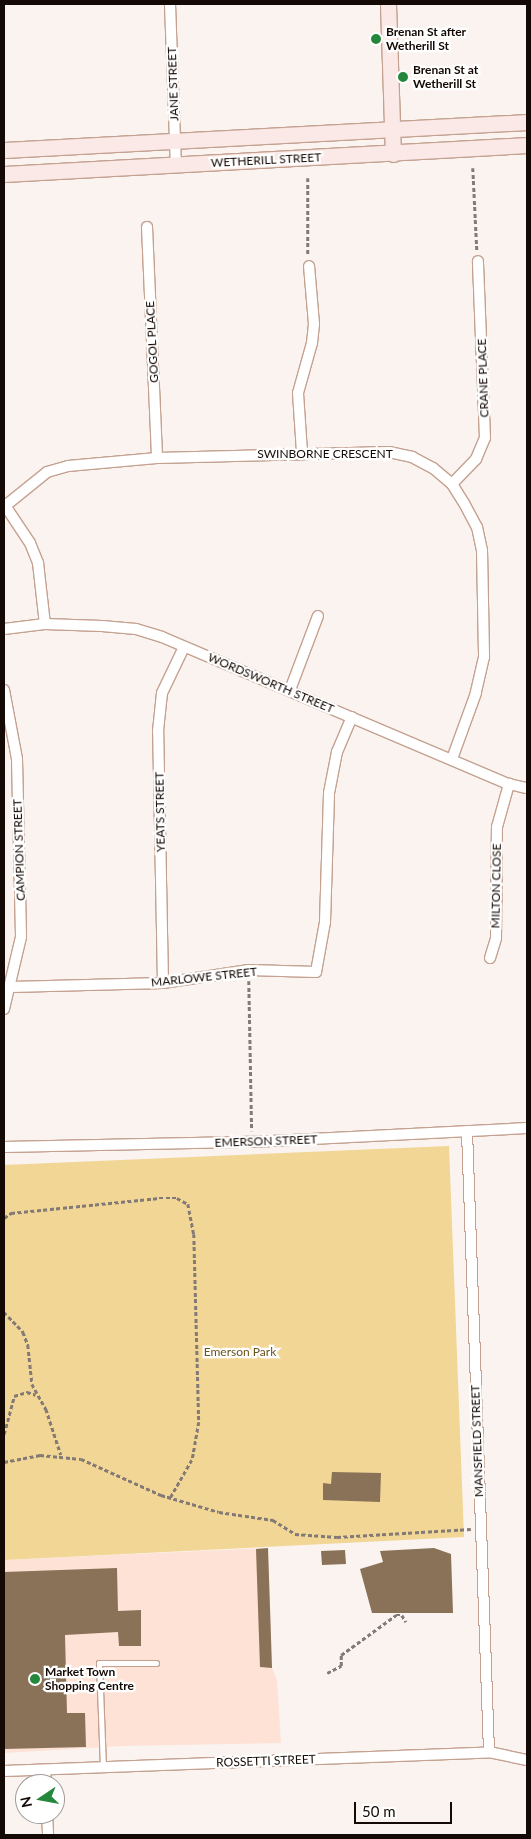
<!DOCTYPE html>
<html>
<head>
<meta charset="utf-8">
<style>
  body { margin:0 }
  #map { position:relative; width:531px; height:1839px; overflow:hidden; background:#faf3ef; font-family:Lato,sans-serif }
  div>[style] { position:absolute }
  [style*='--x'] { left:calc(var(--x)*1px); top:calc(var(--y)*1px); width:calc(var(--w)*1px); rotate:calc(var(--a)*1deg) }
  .built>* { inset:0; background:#fde2d5 }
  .green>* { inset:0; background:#f2d695 }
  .building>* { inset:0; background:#8a7258 }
  .path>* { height:2.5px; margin-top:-1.25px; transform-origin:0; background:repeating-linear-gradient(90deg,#837a75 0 4px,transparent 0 6.5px) }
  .roads { filter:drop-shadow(1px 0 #c4a190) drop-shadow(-1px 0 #c4a190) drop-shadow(0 1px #c4a190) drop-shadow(0 -1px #c4a190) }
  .lane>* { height:5px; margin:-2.5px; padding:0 2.5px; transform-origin:2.5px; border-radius:2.5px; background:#fff }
  .street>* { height:10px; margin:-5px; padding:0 5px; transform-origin:5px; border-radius:5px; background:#fff }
  .secondary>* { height:15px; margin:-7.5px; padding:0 7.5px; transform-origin:7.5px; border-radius:7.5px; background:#fae9e6 }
  .dots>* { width:14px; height:14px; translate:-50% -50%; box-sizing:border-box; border:2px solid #fff; border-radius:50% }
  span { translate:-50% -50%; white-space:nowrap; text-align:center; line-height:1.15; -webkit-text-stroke:4.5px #fff; paint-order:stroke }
  .poi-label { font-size:12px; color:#140904; font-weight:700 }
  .left { translate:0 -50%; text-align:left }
  .street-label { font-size:12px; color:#140904 }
  .park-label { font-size:12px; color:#69541a }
  .frame { position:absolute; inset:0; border:5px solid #140904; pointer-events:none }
  .north { position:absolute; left:15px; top:1774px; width:50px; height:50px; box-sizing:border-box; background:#fff; border:1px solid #a19d9b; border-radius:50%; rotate:258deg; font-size:14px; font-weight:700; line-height:20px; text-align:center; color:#140904 }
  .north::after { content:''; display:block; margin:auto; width:18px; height:22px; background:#25873b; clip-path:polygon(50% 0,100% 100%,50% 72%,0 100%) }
  .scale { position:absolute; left:354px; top:1802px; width:98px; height:22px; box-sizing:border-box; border:2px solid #140904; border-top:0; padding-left:6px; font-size:15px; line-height:18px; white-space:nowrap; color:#140904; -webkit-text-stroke:4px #fff; paint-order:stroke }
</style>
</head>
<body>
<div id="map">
  <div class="built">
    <i style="clip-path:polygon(268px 1548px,272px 1668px,277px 1680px,281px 1743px,121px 1746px,4px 1753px,4px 1560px)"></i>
  </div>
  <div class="green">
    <i style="clip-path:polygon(449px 1146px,464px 1537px,4px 1560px,4px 1165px)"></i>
  </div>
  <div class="building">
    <i style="clip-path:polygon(332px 1472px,381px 1473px,380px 1502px,323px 1500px,323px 1483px,331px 1484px)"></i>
    <i style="clip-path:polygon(268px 1548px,272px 1668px,260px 1667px,256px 1549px)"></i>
    <i style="clip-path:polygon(434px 1548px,451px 1554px,453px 1613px,372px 1613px,360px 1569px,383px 1562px,380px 1551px)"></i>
    <i style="clip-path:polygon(345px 1550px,346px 1564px,322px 1565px,321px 1551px)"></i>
    <i style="clip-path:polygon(117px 1568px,118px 1611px,141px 1610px,141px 1646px,119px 1646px,118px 1632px,65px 1635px,67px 1713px,85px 1713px,86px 1747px,4px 1749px,4px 1572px)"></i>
  </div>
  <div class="path">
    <i style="--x:473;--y:168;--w:82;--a:87.2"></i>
    <i style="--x:308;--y:178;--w:77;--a:90"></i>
    <i style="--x:249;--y:981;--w:150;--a:88.9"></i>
    <i style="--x:4;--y:1218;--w:9;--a:-36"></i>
    <i style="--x:11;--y:1213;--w:149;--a:-5.8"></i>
    <i style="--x:159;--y:1198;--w:18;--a:0"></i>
    <i style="--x:177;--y:1198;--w:13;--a:29"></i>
    <i style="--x:188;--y:1204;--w:31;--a:79"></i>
    <i style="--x:194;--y:1234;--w:188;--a:88.5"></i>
    <i style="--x:199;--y:1422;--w:39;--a:100"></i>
    <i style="--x:192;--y:1460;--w:43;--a:119.6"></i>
    <i style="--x:4;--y:1312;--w:28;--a:46"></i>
    <i style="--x:23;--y:1332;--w:14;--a:69"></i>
    <i style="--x:28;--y:1345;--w:39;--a:84"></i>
    <i style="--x:32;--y:1384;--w:29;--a:61"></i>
    <i style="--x:46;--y:1409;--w:48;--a:71.9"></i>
    <i style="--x:4;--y:1434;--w:39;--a:-75"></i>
    <i style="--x:14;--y:1396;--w:14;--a:-17"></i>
    <i style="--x:27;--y:1392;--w:9;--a:18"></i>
    <i style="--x:4;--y:1462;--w:37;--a:-11"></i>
    <i style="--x:40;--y:1455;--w:41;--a:5.6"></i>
    <i style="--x:81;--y:1459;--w:88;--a:24.2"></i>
    <i style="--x:161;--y:1495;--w:60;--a:16.3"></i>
    <i style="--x:219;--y:1512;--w:55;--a:8.4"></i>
    <i style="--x:273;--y:1520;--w:26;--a:32"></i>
    <i style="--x:295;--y:1534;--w:42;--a:4.1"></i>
    <i style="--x:337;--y:1537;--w:134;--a:-3.4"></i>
    <i style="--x:327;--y:1673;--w:16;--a:-27"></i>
    <i style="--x:341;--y:1666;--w:11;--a:-90"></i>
    <i style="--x:341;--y:1655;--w:68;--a:-36"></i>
    <i style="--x:396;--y:1615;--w:6;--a:0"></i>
    <i style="--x:402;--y:1615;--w:8;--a:60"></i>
  </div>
  <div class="roads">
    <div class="lane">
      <i style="--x:103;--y:1767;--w:104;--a:-92.2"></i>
      <i style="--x:99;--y:1663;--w:57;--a:0"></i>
    </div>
    <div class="street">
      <i style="--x:170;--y:4;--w:161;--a:87.9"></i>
      <i style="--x:147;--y:227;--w:231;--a:87.5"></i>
      <i style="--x:302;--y:452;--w:59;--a:-93.9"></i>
      <i style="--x:298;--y:393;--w:52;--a:-74.4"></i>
      <i style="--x:312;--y:343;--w:19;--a:-84"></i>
      <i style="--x:314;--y:324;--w:58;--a:-94.9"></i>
      <i style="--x:452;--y:484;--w:35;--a:-46"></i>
      <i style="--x:476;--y:459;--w:23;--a:-67"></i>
      <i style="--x:485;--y:438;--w:177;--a:-92.3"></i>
      <i style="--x:4;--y:504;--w:47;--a:56.3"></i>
      <i style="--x:30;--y:543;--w:22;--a:68"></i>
      <i style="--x:38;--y:563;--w:61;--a:83.5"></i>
      <i style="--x:5;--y:506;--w:54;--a:-39"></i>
      <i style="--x:47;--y:472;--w:22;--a:-16"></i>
      <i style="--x:68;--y:466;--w:89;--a:-5.1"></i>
      <i style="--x:157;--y:458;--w:232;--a:-1.5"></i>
      <i style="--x:389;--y:452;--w:24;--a:12"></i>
      <i style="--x:412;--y:457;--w:24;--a:28"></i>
      <i style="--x:433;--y:468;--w:25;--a:40"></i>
      <i style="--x:452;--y:484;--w:22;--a:58"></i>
      <i style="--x:464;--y:503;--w:27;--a:62"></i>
      <i style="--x:477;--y:527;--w:24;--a:78"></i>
      <i style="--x:482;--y:550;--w:107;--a:88.9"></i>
      <i style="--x:484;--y:657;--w:37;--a:103"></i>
      <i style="--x:476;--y:693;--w:70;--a:110"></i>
      <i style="--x:4;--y:629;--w:41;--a:-7"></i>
      <i style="--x:45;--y:624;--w:57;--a:2"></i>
      <i style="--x:102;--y:626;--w:34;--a:5"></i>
      <i style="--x:136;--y:629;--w:27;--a:17"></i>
      <i style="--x:162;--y:637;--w:377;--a:23"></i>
      <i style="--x:509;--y:784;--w:18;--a:13"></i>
      <i style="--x:4;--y:690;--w:70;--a:79.3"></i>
      <i style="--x:17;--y:759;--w:178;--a:88.7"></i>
      <i style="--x:21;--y:937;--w:74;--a:103.3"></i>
      <i style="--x:290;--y:690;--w:79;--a:-69.3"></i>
      <i style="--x:490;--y:958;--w:21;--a:-73"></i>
      <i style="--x:496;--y:938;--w:111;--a:-89.5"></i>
      <i style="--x:497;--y:827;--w:45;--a:-74.4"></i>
      <i style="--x:163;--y:983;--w:252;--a:-91.1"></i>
      <i style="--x:158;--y:731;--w:38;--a:-84"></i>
      <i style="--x:162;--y:693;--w:51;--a:-64.4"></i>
      <i style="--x:11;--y:987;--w:152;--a:-1.5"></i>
      <i style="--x:163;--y:983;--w:87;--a:-8.6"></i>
      <i style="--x:249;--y:970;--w:67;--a:1.7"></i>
      <i style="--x:316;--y:972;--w:51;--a:-79.8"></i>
      <i style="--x:325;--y:922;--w:129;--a:-88.2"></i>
      <i style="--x:329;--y:793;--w:42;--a:-79"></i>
      <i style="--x:337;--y:752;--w:38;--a:-67"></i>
      <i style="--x:467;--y:1131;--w:621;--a:87.97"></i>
      <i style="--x:4;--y:1147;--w:248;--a:-1.2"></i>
      <i style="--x:252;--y:1142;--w:275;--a:-2.9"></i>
      <i style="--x:45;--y:1770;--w:14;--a:86"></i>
      <i style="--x:4;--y:1771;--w:485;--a:-2.2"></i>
      <i style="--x:489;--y:1752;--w:39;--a:12"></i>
      <i style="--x:47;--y:1814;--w:21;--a:87"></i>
    </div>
    <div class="secondary">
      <i style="--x:388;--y:4;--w:150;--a:88.1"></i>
      <i style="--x:4;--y:150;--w:524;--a:-3.06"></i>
      <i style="--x:4;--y:174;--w:524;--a:-3.17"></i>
    </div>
  </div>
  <div class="dots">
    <i style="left:376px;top:39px;background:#25873b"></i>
    <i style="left:403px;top:77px;background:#25873b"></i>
    <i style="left:35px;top:1679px;background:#25873b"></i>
  </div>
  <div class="poi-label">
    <span class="left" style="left:386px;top:39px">Brenan St after<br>Wetherill St</span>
    <span class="left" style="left:413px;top:77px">Brenan St at<br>Wetherill St</span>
    <span class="left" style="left:45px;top:1679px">Market Town<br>Shopping Centre</span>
  </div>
  <div class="street-label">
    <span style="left:173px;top:84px;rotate:-92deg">JANE STREET</span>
    <span style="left:266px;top:160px;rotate:-3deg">WETHERILL STREET</span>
    <span style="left:152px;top:342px;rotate:-93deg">GOGOL PLACE</span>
    <span style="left:483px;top:378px;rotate:-92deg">CRANE PLACE</span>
    <span style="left:325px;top:454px">SWINBORNE CRESCENT</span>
    <span style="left:271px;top:683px;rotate:23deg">WORDSWORTH STREET</span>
    <span style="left:160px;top:812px;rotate:-91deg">YEATS STREET</span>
    <span style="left:19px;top:850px;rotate:-92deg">CAMPION STREET</span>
    <span style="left:496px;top:886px;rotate:-89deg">MILTON CLOSE</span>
    <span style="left:204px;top:977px;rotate:-6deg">MARLOWE STREET</span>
    <span style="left:266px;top:1141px;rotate:-2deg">EMERSON STREET</span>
    <span style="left:477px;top:1441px;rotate:-92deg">MANSFIELD STREET</span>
    <span style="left:266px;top:1761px;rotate:-2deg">ROSSETTI STREET</span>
  </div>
  <div class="park-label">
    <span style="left:240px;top:1352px">Emerson Park</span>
  </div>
  <div class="frame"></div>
  <div class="north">N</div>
  <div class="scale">50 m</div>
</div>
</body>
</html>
